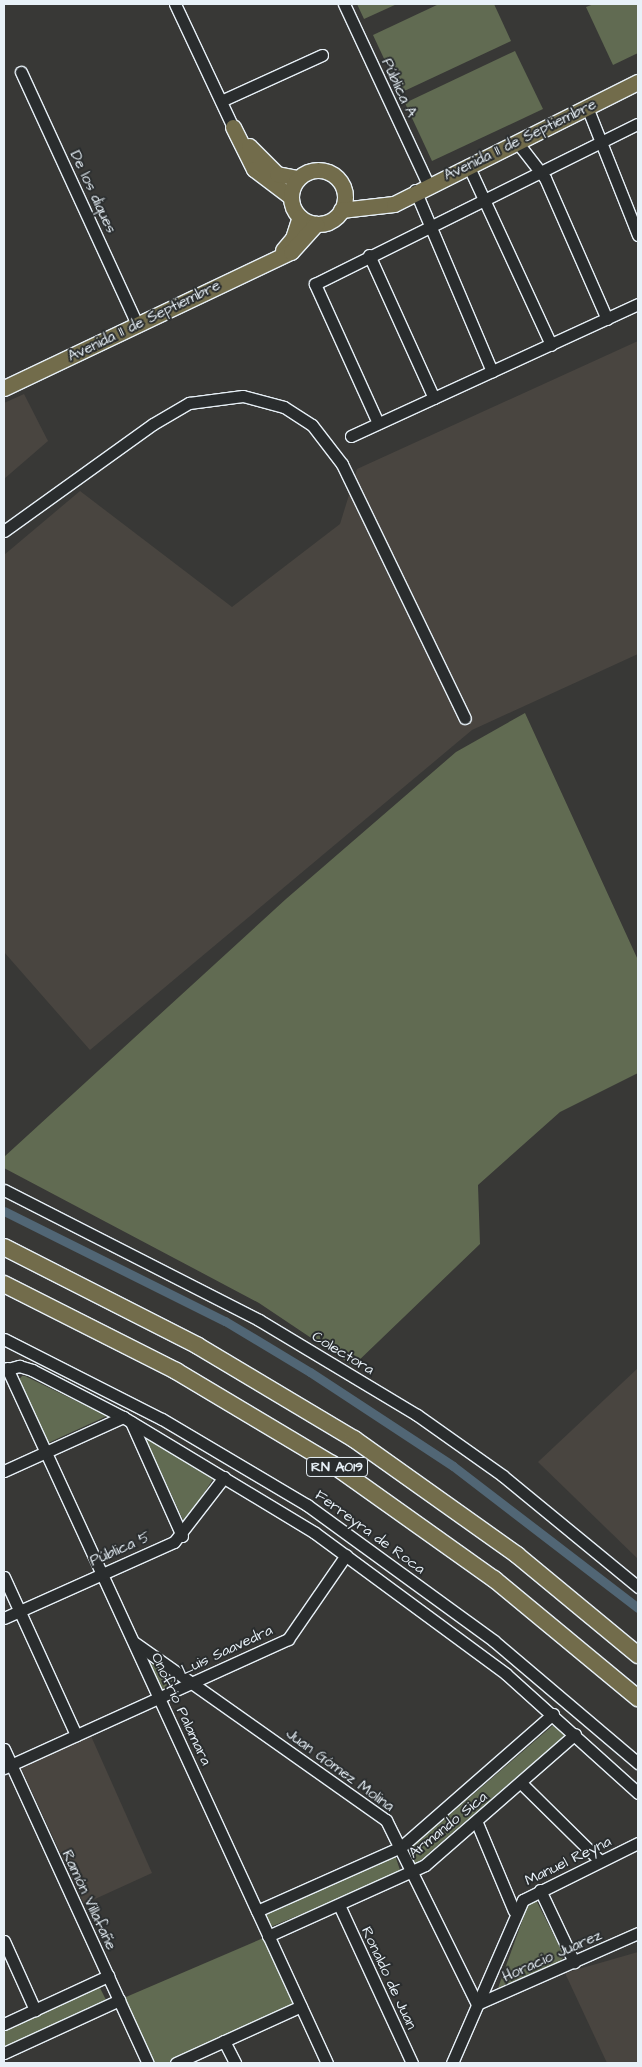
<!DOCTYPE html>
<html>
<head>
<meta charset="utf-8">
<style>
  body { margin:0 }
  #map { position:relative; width:642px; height:2067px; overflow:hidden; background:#383836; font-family:"Architects Daughter",sans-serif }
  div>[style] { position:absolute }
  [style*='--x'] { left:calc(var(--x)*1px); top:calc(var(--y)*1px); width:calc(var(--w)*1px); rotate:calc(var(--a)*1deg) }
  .built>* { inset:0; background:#494540 }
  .green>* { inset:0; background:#616b52 }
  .canal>* { height:9px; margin:-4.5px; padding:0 4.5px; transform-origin:4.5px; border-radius:4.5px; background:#516675 }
  .roads { filter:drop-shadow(1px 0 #e8f1f8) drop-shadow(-1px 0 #e8f1f8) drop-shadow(0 1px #e8f1f8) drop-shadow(0 -1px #e8f1f8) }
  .minor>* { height:11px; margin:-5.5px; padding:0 5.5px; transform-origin:5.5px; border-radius:5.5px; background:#2a2d2e }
  .major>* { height:15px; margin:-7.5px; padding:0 7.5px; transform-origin:7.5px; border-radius:7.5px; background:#726c4b }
  .major>.ring { margin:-7.5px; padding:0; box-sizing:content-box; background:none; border:15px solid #726c4b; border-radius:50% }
  .highway>* { height:16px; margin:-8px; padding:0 8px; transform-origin:8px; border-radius:8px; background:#726c4b }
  span { translate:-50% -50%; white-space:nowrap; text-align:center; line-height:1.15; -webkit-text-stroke:4px #2a2d2e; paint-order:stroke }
  .shield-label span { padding:1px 4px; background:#2a2d2e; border:1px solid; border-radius:4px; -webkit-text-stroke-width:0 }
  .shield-label { font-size:14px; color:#e8f1f8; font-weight:700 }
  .street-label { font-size:15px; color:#e8f1f8 }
  .frame { position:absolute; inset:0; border:5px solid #e8f1f8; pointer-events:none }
</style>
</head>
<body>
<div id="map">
  <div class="built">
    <i style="clip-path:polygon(638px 341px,638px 654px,472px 730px,90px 1050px,4px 952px,4px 555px,80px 491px,232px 607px,340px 524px,357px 469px)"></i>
    <i style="clip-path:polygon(24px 394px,48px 441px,4px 479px,4px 403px)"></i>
    <i style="clip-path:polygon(638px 1368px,638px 1559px,538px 1462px)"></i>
    <i style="clip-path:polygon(91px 1736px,152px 1873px,84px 1904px,21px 1768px)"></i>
    <i style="clip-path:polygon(638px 1952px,638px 2063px,607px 2063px,565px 1973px)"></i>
  </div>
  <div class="green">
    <i style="clip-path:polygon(357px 4px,397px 4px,364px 19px)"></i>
    <i style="clip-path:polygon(439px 4px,494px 4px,511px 41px,400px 93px,373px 35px)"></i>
    <i style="clip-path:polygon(594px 4px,638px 4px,638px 53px,613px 65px,586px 7px)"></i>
    <i style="clip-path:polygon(515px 51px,543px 109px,432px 161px,405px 103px)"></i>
    <i style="clip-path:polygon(525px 713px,638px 960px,638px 1073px,560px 1112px,478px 1185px,480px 1244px,353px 1366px,259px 1303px,4px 1168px,4px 1157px,286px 899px,456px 752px)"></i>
    <i style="clip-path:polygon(22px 1376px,25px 1376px,107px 1416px,48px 1443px,18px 1381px)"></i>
    <i style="clip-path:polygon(144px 1435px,213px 1479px,186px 1521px,183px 1520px)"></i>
    <i style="clip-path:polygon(147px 1661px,175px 1679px,177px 1685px,162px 1691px)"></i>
    <i style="clip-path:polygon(559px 1720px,571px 1730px,415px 1865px,409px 1850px)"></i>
    <i style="clip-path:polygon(395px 1855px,401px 1873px,268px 1928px,261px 1913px)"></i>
    <i style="clip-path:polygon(535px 1898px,564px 1955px,561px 1961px,498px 1988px,529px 1902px)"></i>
    <i style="clip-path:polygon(268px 1936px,301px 2006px,176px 2063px,148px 2063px,119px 2000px)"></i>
    <i style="clip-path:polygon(98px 1984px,106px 2000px,4px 2048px,4px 2028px)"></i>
  </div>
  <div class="canal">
    <i style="--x:4;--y:1211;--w:247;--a:26.5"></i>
    <i style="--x:225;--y:1321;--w:99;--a:31"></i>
    <i style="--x:310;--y:1372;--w:171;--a:33.3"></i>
    <i style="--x:453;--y:1466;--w:233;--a:37.5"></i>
  </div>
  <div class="roads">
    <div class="minor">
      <i style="--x:175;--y:4;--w:136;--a:64.8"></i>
      <i style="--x:344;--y:4;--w:199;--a:65"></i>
      <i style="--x:21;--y:72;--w:277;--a:65.3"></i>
      <i style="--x:221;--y:101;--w:111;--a:-24.5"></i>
      <i style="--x:587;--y:107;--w:138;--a:68.3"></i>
      <i style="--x:517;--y:142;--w:46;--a:52.1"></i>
      <i style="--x:545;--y:178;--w:154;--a:66.3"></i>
      <i style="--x:468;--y:165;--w:198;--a:65.2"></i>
      <i style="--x:415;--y:190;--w:197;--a:67"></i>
      <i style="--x:369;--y:255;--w:157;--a:65.6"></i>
      <i style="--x:378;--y:423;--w:153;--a:-114.4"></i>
      <i style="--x:315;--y:284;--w:360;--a:-26.4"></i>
      <i style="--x:351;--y:436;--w:316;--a:-24.7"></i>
      <i style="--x:4;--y:531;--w:183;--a:-35.7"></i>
      <i style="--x:153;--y:424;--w:42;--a:-30.3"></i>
      <i style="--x:189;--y:403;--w:54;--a:-7.4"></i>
      <i style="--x:243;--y:396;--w:42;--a:15"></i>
      <i style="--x:284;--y:407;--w:33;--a:33"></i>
      <i style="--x:312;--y:425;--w:49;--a:52.4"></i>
      <i style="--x:342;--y:464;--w:282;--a:64.2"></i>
      <i style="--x:4;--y:1190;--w:286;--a:27"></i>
      <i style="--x:259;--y:1320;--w:184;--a:31"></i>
      <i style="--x:417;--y:1415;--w:105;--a:35.3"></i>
      <i style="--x:503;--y:1476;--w:175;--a:39.4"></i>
      <i style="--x:4;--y:1339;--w:177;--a:26.9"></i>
      <i style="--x:162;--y:1419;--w:169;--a:30.7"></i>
      <i style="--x:307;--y:1505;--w:231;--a:36"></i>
      <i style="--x:494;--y:1641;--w:189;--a:40.3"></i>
      <i style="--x:7;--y:1368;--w:765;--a:65.28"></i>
      <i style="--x:4;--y:1370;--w:16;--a:-15"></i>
      <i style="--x:19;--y:1366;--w:14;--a:17"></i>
      <i style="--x:32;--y:1370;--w:102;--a:27.3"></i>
      <i style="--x:123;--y:1417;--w:224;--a:31.1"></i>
      <i style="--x:315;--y:1533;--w:237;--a:36.4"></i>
      <i style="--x:506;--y:1674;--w:178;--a:42"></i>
      <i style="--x:131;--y:1422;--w:125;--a:65.9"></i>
      <i style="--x:4;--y:1471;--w:131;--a:-24.4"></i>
      <i style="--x:4;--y:1577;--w:174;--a:65.5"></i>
      <i style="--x:4;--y:1618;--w:186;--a:-24.1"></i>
      <i style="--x:174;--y:1542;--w:82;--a:-52.4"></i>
      <i style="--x:135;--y:1643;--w:307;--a:35.2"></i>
      <i style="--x:386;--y:1820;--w:205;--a:63.7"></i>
      <i style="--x:4;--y:1749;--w:345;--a:65.4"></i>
      <i style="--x:4;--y:1768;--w:312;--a:-24.4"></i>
      <i style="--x:288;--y:1639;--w:102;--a:-55.4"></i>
      <i style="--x:521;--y:1783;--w:111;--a:44.6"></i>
      <i style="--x:477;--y:1823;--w:95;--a:67.2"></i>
      <i style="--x:540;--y:1890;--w:80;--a:64.7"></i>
      <i style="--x:339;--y:1905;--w:174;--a:65.2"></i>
      <i style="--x:257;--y:1911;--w:158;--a:-24"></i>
      <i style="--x:401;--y:1847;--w:202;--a:-41.2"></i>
      <i style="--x:268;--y:1936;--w:172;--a:-24.3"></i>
      <i style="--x:425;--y:1865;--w:199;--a:-41.1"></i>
      <i style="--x:4;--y:1941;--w:76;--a:65.8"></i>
      <i style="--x:477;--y:2004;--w:176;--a:-23.8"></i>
      <i style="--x:4;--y:2024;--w:115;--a:-24.8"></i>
      <i style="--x:224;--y:2041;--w:25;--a:63"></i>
      <i style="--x:4;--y:2053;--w:127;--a:-24.7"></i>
      <i style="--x:176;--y:2063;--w:137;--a:-24.5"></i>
      <i style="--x:452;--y:2063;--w:178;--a:-66.5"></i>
      <i style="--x:523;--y:1900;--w:128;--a:-26.4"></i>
    </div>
    <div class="major">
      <i style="--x:233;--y:127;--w:47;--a:63.4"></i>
      <i style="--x:254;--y:169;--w:46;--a:37.1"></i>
      <i style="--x:249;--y:146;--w:40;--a:45"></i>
      <i style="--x:277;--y:174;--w:21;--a:11"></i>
      <i class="ring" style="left:291px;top:170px;width:39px;height:39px"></i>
      <i style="--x:341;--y:210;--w:53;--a:-6.5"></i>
      <i style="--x:394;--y:204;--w:273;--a:-26.6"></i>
      <i style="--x:283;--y:250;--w:16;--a:-50"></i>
      <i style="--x:293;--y:238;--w:22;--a:-72"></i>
      <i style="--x:4;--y:388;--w:318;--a:-25.4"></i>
      <i style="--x:291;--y:252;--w:38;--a:-48"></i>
    </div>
    <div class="highway">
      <i style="--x:4;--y:1247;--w:218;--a:27"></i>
      <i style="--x:198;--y:1346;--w:182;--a:30.8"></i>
      <i style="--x:354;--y:1439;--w:200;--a:35.4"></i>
      <i style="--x:517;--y:1555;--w:157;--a:39.6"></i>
      <i style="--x:4;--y:1284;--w:193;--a:26.8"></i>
      <i style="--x:176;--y:1371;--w:182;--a:30.8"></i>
      <i style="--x:332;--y:1464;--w:199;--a:35.4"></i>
      <i style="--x:494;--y:1579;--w:187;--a:39.6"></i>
    </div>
  </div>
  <div class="shield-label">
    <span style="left:337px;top:1467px">RN A019</span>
  </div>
  <div class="street-label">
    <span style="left:399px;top:88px;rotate:65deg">Pública A</span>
    <span style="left:520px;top:140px;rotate:-26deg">Avenida 11 de Septiembre</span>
    <span style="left:93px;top:192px;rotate:65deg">De los diques</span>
    <span style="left:144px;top:321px;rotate:-26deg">Avenida 11 de Septiembre</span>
    <span style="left:343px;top:1353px;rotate:31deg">Colectora</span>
    <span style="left:370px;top:1532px;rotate:36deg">Ferreyra de Roca</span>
    <span style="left:120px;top:1549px;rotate:-24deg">Pública 5</span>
    <span style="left:227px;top:1650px;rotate:-25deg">Luis Saavedra</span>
    <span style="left:181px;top:1709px;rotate:65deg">Onofrio Palamara</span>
    <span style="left:340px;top:1770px;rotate:36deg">Juan Gómez Molina</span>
    <span style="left:448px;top:1825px;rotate:-39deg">Armando Sica</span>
    <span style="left:568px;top:1861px;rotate:-26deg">Manuel Reyna</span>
    <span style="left:89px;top:1900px;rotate:65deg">Ramón Villafañe</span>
    <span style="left:552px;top:1956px;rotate:-24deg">Horacio Juarez</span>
    <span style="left:389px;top:1978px;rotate:65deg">Ronaldo de Juan</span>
  </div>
  <div class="frame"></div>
</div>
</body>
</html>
